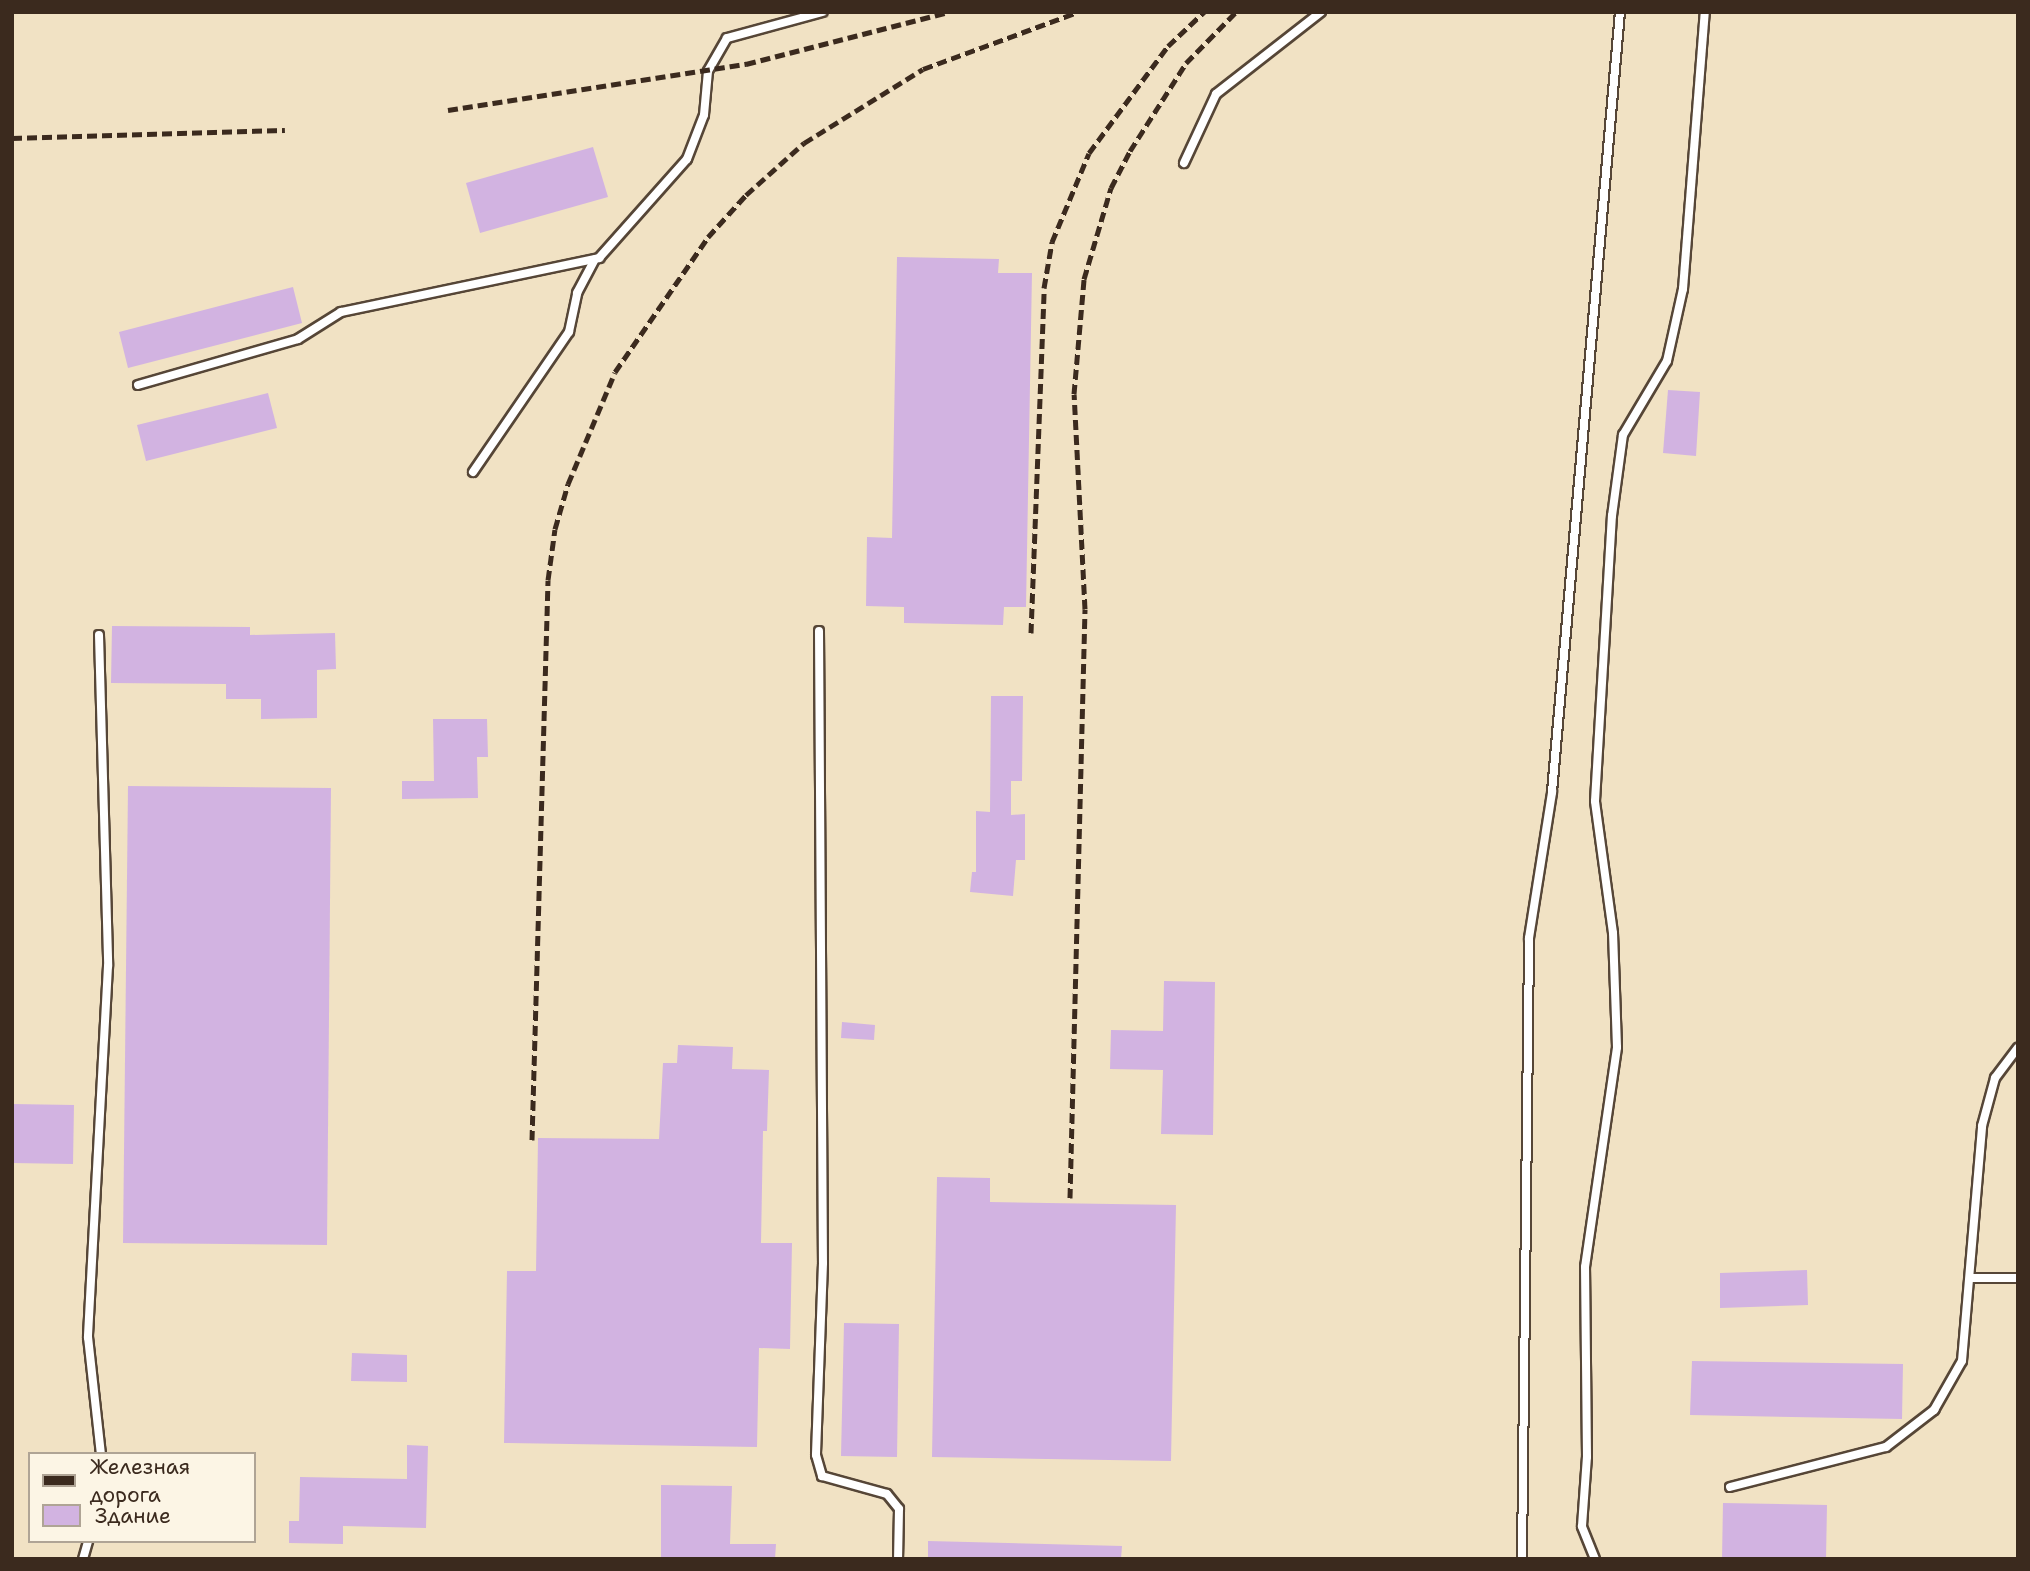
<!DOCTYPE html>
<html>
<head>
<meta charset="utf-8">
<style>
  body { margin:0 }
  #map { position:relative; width:2030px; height:1571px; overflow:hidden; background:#f1e2c4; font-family:"Shantell Sans",sans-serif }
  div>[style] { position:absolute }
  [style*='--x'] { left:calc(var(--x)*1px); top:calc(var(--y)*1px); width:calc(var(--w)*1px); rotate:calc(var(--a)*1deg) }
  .building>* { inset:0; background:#d2b3e1 }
  .roads { filter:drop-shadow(2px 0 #564637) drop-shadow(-2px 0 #564637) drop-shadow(0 2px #564637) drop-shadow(0 -2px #564637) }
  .service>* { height:8px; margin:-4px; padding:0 4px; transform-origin:4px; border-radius:4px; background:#fff }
  .rail>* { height:5px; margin-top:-2.5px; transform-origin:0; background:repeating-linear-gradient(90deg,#3b2a1e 0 10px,transparent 0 15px) }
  span { translate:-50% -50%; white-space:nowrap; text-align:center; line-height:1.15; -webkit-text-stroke:5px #fcf5e5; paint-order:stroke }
  .frame { position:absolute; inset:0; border:14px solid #3b2a1e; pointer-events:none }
  .legend { position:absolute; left:28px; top:1452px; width:228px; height:91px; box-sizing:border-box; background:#fcf5e5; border:2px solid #afa495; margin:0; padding:9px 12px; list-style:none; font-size:21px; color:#3b2a1e }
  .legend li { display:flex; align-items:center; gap:14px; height:35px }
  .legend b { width:35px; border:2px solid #afa495 }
</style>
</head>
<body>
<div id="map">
  <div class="building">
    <i style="clip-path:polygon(593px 147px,608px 197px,480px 233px,466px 183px)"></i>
    <i style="clip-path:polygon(897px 257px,999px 259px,998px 273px,1032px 273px,1026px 607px,1004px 607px,1003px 625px,904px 623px,904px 607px,866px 606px,867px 537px,892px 538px)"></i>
    <i style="clip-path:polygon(293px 287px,302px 323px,128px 368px,119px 332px)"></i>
    <i style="clip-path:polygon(1668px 390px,1700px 392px,1696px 456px,1663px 453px)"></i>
    <i style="clip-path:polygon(268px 393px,277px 428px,146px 461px,137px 425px)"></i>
    <i style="clip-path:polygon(112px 626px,250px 627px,250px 635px,335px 633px,336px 669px,317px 670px,317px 718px,261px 719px,261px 699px,226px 699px,226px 684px,111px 683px)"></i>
    <i style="clip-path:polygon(991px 696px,1023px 696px,1022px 781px,1011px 781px,1011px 815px,1025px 814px,1025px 860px,1016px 860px,1013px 896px,970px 892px,972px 872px,976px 872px,976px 811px,990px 812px)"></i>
    <i style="clip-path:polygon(433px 719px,487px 719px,488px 757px,477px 757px,478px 798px,402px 799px,402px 781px,434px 781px)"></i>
    <i style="clip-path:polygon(128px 786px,331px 788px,327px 1245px,123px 1243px)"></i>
    <i style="clip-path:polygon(1164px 981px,1215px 982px,1213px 1135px,1161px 1134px,1163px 1070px,1110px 1069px,1111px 1030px,1163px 1031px)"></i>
    <i style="clip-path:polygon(842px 1022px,875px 1025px,874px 1040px,841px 1038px)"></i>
    <i style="clip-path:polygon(678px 1045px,733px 1047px,732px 1069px,769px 1070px,767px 1131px,763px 1131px,761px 1243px,792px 1243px,790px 1349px,759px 1348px,757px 1447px,504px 1443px,507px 1271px,536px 1271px,538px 1138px,659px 1139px,663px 1063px,677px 1063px)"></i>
    <i style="clip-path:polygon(12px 1104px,74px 1105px,73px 1164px,12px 1163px)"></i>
    <i style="clip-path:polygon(937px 1177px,990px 1178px,990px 1202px,1176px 1205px,1171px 1461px,932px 1457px)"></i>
    <i style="clip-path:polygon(1807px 1270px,1808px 1305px,1720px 1308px,1720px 1273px)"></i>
    <i style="clip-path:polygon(844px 1323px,899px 1324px,897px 1457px,841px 1456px)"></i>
    <i style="clip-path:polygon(352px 1353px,407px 1355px,407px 1382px,351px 1381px)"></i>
    <i style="clip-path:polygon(1692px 1361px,1903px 1364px,1902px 1419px,1690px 1415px)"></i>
    <i style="clip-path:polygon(407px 1445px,428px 1446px,426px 1528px,343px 1526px,343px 1544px,289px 1543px,289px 1521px,299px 1521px,300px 1477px,407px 1479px)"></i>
    <i style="clip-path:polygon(661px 1485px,732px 1486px,730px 1544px,776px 1544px,775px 1559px,661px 1559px)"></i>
    <i style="clip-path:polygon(1723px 1503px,1827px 1505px,1826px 1559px,1722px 1559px)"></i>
    <i style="clip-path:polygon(928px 1541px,1122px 1546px,1121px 1559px,928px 1559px)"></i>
  </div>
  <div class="roads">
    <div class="service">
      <i style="--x:1184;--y:163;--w:76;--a:-65.1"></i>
      <i style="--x:1216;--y:94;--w:133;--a:-38"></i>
      <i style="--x:138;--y:385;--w:166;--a:-16"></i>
      <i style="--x:298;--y:339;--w:51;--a:-32.1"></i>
      <i style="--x:341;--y:312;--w:264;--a:-11.8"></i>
      <i style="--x:599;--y:258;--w:132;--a:-48.4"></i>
      <i style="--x:687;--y:159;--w:47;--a:-68.9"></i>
      <i style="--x:704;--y:115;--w:44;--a:-84.8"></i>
      <i style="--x:708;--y:71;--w:38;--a:-60"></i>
      <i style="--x:727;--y:38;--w:99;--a:-15.2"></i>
      <i style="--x:473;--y:472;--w:170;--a:-55.6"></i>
      <i style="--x:569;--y:332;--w:40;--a:-78"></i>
      <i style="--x:577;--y:293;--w:38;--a:-62"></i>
      <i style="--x:819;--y:631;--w:632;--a:89.64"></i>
      <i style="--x:823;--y:1263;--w:192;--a:92.1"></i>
      <i style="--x:816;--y:1455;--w:22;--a:74"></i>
      <i style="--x:822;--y:1476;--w:67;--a:15.5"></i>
      <i style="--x:887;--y:1494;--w:19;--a:51"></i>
      <i style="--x:899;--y:1509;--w:50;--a:91.1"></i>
      <i style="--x:99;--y:635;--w:331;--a:88.4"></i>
      <i style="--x:108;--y:966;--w:372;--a:93.1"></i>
      <i style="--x:88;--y:1337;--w:118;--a:83.7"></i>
      <i style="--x:1971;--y:1278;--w:47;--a:0"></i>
      <i style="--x:1730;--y:1487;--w:161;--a:-14.4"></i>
      <i style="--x:1886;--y:1447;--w:61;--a:-37.6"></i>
      <i style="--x:1934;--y:1410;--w:56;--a:-60.3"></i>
      <i style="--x:1962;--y:1361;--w:236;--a:-85.1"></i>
      <i style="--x:1982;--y:1126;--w:50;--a:-74.8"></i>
      <i style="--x:1995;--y:1078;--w:38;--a:-53"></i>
      <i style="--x:83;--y:1559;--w:19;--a:-74"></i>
      <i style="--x:1522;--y:1559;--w:621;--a:-89.35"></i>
      <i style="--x:1529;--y:938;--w:148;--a:-81"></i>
      <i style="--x:1552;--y:792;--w:783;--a:-85.02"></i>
      <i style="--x:1595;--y:1559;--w:35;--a:-112"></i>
      <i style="--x:1582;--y:1526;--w:69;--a:-85.9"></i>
      <i style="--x:1587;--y:1457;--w:190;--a:-90.6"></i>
      <i style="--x:1585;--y:1267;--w:222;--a:-81.7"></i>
      <i style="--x:1617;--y:1047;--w:114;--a:-92"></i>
      <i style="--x:1613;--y:933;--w:133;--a:-97.8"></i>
      <i style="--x:1595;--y:801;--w:286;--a:-86.6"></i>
      <i style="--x:1612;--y:516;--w:82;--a:-82.3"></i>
      <i style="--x:1623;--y:435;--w:86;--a:-59.3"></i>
      <i style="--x:1667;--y:361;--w:74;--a:-77.5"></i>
      <i style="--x:1683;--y:289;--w:278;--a:-85.5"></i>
    </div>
  </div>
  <div class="rail">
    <i style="--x:448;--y:110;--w:302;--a:-8.8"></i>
    <i style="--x:746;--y:64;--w:209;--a:-14.4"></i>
    <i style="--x:12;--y:138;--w:273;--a:-1.7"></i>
    <i style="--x:1031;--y:633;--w:345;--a:-87.8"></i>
    <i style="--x:1044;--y:288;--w:47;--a:-80.1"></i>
    <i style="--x:1052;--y:242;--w:96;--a:-67.4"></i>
    <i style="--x:1089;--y:153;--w:133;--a:-53.6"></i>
    <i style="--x:1168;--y:46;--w:50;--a:-43.4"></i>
    <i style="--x:532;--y:1140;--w:560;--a:-88.36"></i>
    <i style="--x:548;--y:580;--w:51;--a:-82.2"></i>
    <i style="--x:555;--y:529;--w:47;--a:-73.9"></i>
    <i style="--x:568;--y:484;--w:121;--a:-67.2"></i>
    <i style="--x:615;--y:372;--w:164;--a:-55.4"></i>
    <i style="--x:708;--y:237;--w:57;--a:-47.9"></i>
    <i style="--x:746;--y:195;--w:78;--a:-41.9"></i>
    <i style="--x:804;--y:143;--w:140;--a:-31.9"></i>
    <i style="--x:923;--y:69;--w:165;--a:-20.2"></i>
    <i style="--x:1070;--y:1198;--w:589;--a:-88.54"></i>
    <i style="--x:1085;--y:609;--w:215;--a:-92.9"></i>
    <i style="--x:1074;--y:394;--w:115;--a:-85"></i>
    <i style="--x:1084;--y:279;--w:95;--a:-73.5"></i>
    <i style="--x:1111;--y:188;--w:42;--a:-62.8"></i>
    <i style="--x:1130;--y:151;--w:104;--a:-57.5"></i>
    <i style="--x:1186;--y:63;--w:71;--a:-45.6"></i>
  </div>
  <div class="frame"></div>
  <ul class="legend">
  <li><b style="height:9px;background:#3b2a1e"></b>Железная дорога</li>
  <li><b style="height:19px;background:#d2b3e1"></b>Здание</li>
  </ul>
</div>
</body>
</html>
